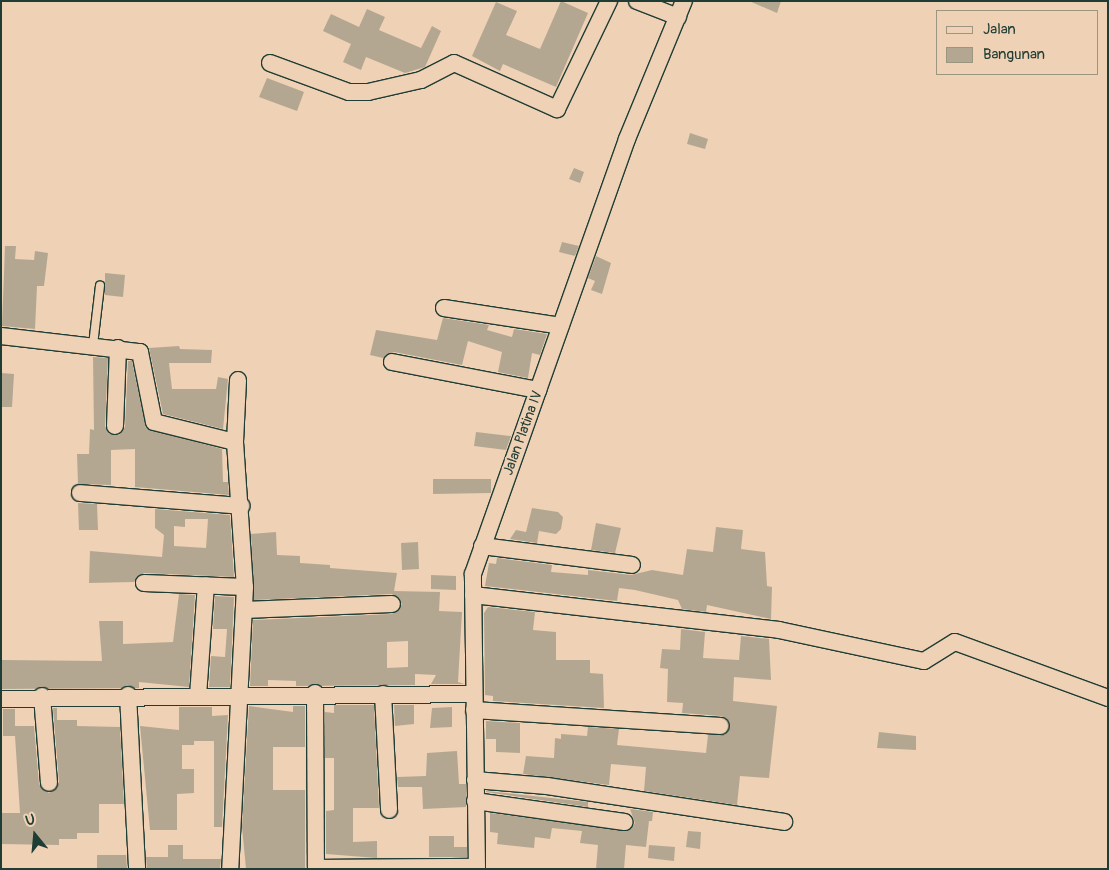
<!DOCTYPE html>
<html>
<head>
<meta charset="utf-8">
<style>
  body { margin:0 }
  #map { position:relative; width:1109px; height:870px; overflow:hidden; background:#efd1b5; font-family:Pangolin,sans-serif }
  div>[style] { position:absolute }
  [style*='--x'] { left:calc(var(--x)*1px); top:calc(var(--y)*1px); width:calc(var(--w)*1px); rotate:calc(var(--a)*1deg) }
  .building>* { inset:0; background:#b4a791 }
  .roads { filter:drop-shadow(1px 0 #1f3d34) drop-shadow(-1px 0 #1f3d34) drop-shadow(0 1px #1f3d34) drop-shadow(0 -1px #1f3d34) }
  .service>* { height:8px; margin:-4px; padding:0 4px; transform-origin:4px; border-radius:4px; background:#efd1b5 }
  .minor>* { height:16px; margin:-8px; padding:0 8px; transform-origin:8px; border-radius:8px; background:#efd1b5 }
  span { translate:-50% -50%; white-space:nowrap; text-align:center; line-height:1.15; -webkit-text-stroke:4px #efd1b5; paint-order:stroke }
  .street-label { font-size:14px; color:#1f3d34 }
  .frame { position:absolute; inset:0; border:2px solid #1f3d34; pointer-events:none }
  .legend { position:absolute; left:936px; top:10px; width:162px; height:65px; box-sizing:border-box; background:#efd1b5; border:1px solid #9c9681; margin:0; padding:6px 9px; list-style:none; font-size:15px; color:#1f3d34 }
  .legend li { display:flex; align-items:center; gap:10px; height:25px }
  .legend b { width:25px; border:1px solid #9c9681 }
  .north { position:absolute; left:10px; top:810px; width:50px; height:50px; -webkit-text-stroke:4px #efd1b5; paint-order:stroke; rotate:343deg; font-size:14px; font-weight:700; line-height:20px; text-align:center; color:#1f3d34 }
  .north::after { content:''; display:block; margin:auto; width:18px; height:22px; background:#1f3d34; clip-path:polygon(50% 0,100% 100%,50% 72%,0 100%) }
</style>
</head>
<body>
<div id="map">
  <div class="building">
    <i style="clip-path:polygon(561px 1px,588px 13px,556px 87px,503px 64px,500px 71px,472px 56px,496px 2px,517px 11px,506px 35px,540px 49px)"></i>
    <i style="clip-path:polygon(749px 1px,781px 1px,777px 13px)"></i>
    <i style="clip-path:polygon(367px 9px,385px 17px,379px 30px,421px 48px,432px 26px,441px 31px,425px 67px,405px 73px,366px 57px,361px 70px,343px 62px,351px 44px,323px 31px,328px 20px,331px 14px,359px 27px)"></i>
    <i style="clip-path:polygon(267px 78px,304px 92px,297px 111px,259px 97px)"></i>
    <i style="clip-path:polygon(690px 133px,708px 139px,705px 149px,687px 144px)"></i>
    <i style="clip-path:polygon(574px 168px,584px 172px,580px 183px,569px 179px)"></i>
    <i style="clip-path:polygon(562px 242px,579px 246px,575px 256px,559px 252px)"></i>
    <i style="clip-path:polygon(5px 246px,16px 246px,15px 259px,34px 260px,35px 251px,48px 253px,44px 286px,37px 286px,35px 329px,2px 326px)"></i>
    <i style="clip-path:polygon(596px 256px,611px 263px,602px 294px,591px 290px,595px 281px,588px 278px)"></i>
    <i style="clip-path:polygon(105px 273px,125px 275px,123px 297px,105px 295px)"></i>
    <i style="clip-path:polygon(443px 318px,489px 325px,487px 330px,512px 337px,514px 329px,547px 334px,540px 355px,532px 353px,528px 378px,498px 372px,502px 352px,468px 341px,462px 365px,394px 352px,383px 358px,370px 355px,376px 330px,437px 340px)"></i>
    <i style="clip-path:polygon(179px 346px,180px 349px,212px 350px,211px 363px,169px 363px,172px 389px,216px 389px,218px 377px,228px 379px,223px 429px,163px 414px,149px 348px)"></i>
    <i style="clip-path:polygon(93px 357px,108px 358px,105px 426px,109px 434px,119px 435px,125px 427px,128px 361px,132px 361px,146px 428px,222px 449px,223px 482px,228px 482px,229px 495px,135px 487px,135px 449px,111px 450px,111px 485px,78px 484px,77px 454px,89px 454px,90px 429px,94px 430px)"></i>
    <i style="clip-path:polygon(1px 373px,14px 374px,12px 407px,1px 407px)"></i>
    <i style="clip-path:polygon(476px 432px,511px 436px,506px 450px,474px 446px)"></i>
    <i style="clip-path:polygon(433px 479px,491px 479px,491px 493px,433px 494px)"></i>
    <i style="clip-path:polygon(78px 503px,97px 504px,98px 530px,79px 530px)"></i>
    <i style="clip-path:polygon(532px 508px,558px 512px,563px 517px,561px 529px,556px 534px,539px 531px,537px 543px,510px 539px,516px 530px,526px 532px)"></i>
    <i style="clip-path:polygon(evenodd,155px 509px,230px 515px,234px 577px,144px 573px,134px 582px,89px 583px,90px 551px,162px 557px,164px 535px,155px 528px,155px 509px,185px 519px,208px 519px,206px 548px,174px 546px,174px 526px,185px 527px,185px 519px)"></i>
    <i style="clip-path:polygon(596px 523px,621px 528px,615px 553px,591px 550px)"></i>
    <i style="clip-path:polygon(716px 527px,743px 530px,741px 549px,765px 552px,767px 586px,772px 587px,771px 619px,707px 605px,706px 612px,682px 609px,678px 600px,635px 590px,619px 588px,617px 601px,485px 586px,489px 563px,496px 564px,497px 558px,552px 565px,551px 572px,588px 575px,588px 570px,631px 575px,652px 570px,683px 575px,687px 549px,713px 552px)"></i>
    <i style="clip-path:polygon(evenodd,276px 532px,277px 555px,300px 556px,300px 563px,330px 565px,330px 568px,397px 573px,394px 591px,440px 592px,439px 611px,462px 612px,458px 682px,464px 684px,431px 684px,436px 675px,415px 674px,415px 685px,296px 686px,296px 681px,268px 680px,268px 686px,250px 686px,253px 620px,392px 614px,402px 604px,392px 594px,254px 600px,251px 534px,276px 532px,408px 641px,408px 667px,387px 668px,387px 642px,408px 641px)"></i>
    <i style="clip-path:polygon(418px 542px,419px 569px,402px 570px,401px 543px)"></i>
    <i style="clip-path:polygon(431px 575px,456px 576px,456px 590px,431px 589px)"></i>
    <i style="clip-path:polygon(179px 594px,195px 595px,189px 687px,139px 682px,139px 688px,1px 689px,1px 660px,102px 661px,99px 621px,123px 621px,123px 644px,173px 642px)"></i>
    <i style="clip-path:polygon(215px 596px,234px 597px,230px 687px,209px 687px,211px 656px,225px 657px,227px 629px,213px 629px)"></i>
    <i style="clip-path:polygon(488px 607px,535px 612px,533px 630px,556px 632px,556px 660px,590px 660px,590px 673px,603px 674px,604px 708px,493px 701px,493px 696px,485px 695px,484px 613px)"></i>
    <i style="clip-path:polygon(681px 629px,705px 632px,703px 658px,739px 660px,741px 636px,769px 639px,771px 680px,734px 677px,733px 701px,777px 706px,769px 778px,740px 776px,737px 805px,644px 791px,646px 767px,611px 764px,609px 785px,523px 774px,526px 756px,554px 758px,555px 738px,561px 739px,561px 734px,587px 736px,588px 727px,619px 729px,617px 745px,706px 753px,708px 735px,725px 735px,729px 721px,721px 716px,682px 713px,683px 703px,667px 702px,668px 669px,660px 668px,662px 649px,680px 650px)"></i>
    <i style="clip-path:polygon(334px 705px,374px 705px,379px 808px,353px 808px,353px 842px,377px 841px,377px 858px,326px 854px,326px 811px,334px 810px,334px 758px,325px 758px,325px 712px,334px 713px)"></i>
    <i style="clip-path:polygon(394px 705px,414px 705px,414px 724px,395px 726px)"></i>
    <i style="clip-path:polygon(249px 706px,293px 712px,293px 706px,305px 706px,305px 747px,273px 747px,273px 790px,305px 790px,305px 868px,246px 869px,242px 827px)"></i>
    <i style="clip-path:polygon(179px 707px,212px 707px,212px 716px,228px 715px,222px 827px,214px 827px,214px 741px,194px 741px,194px 745px,182px 745px,182px 769px,194px 769px,194px 793px,177px 794px,177px 830px,150px 830px,140px 726px,179px 730px)"></i>
    <i style="clip-path:polygon(452px 707px,452px 727px,430px 728px,432px 708px)"></i>
    <i style="clip-path:polygon(53px 708px,57px 708px,57px 720px,77px 720px,77px 726px,120px 727px,124px 804px,99px 804px,99px 833px,77px 833px,77px 839px,59px 839px,59px 845px,1px 844px,1px 813px,20px 813px,15px 736px,3px 736px,3px 709px,15px 709px,15px 726px,34px 726px,39px 784px,49px 793px,59px 782px)"></i>
    <i style="clip-path:polygon(486px 721px,520px 723px,520px 753px,496px 752px,496px 739px,486px 739px)"></i>
    <i style="clip-path:polygon(879px 732px,916px 736px,916px 750px,877px 748px)"></i>
    <i style="clip-path:polygon(457px 751px,459px 784px,466px 784px,466px 807px,423px 809px,422px 787px,398px 787px,397px 777px,426px 776px,427px 753px)"></i>
    <i style="clip-path:polygon(486px 791px,588px 802px,588px 807px,486px 792px)"></i>
    <i style="clip-path:polygon(630px 809px,653px 812px,652px 821px,649px 821px,646px 847px,626px 845px,624px 869px,596px 869px,598px 845px,580px 843px,582px 831px,552px 828px,550px 839px,535px 837px,534px 848px,497px 844px,498px 833px,490px 832px,490px 813px,628px 831px,635px 823px)"></i>
    <i style="clip-path:polygon(688px 831px,701px 832px,700px 849px,686px 847px)"></i>
    <i style="clip-path:polygon(429px 836px,454px 836px,454px 847px,467px 847px,467px 857px,429px 857px)"></i>
    <i style="clip-path:polygon(168px 845px,183px 845px,183px 859px,221px 859px,220px 869px,147px 869px,146px 857px,168px 857px)"></i>
    <i style="clip-path:polygon(649px 845px,675px 847px,674px 861px,648px 858px)"></i>
    <i style="clip-path:polygon(97px 855px,126px 855px,127px 869px,97px 869px)"></i>
  </div>
  <div class="roads">
    <div class="service">
      <i style="--x:93;--y:345;--w:60;--a:-83.3"></i>
    </div>
    <div class="minor">
      <i style="--x:637;--y:1;--w:44;--a:21.3"></i>
      <i style="--x:270;--y:63;--w:84;--a:20.2"></i>
      <i style="--x:349;--y:92;--w:19;--a:0"></i>
      <i style="--x:368;--y:92;--w:54;--a:-12.8"></i>
      <i style="--x:421;--y:80;--w:37;--a:-27"></i>
      <i style="--x:454;--y:63;--w:113;--a:24.1"></i>
      <i style="--x:557;--y:109;--w:120;--a:-64.3"></i>
      <i style="--x:444;--y:308;--w:118;--a:8.7"></i>
      <i style="--x:1;--y:336;--w:140;--a:6.6"></i>
      <i style="--x:140;--y:352;--w:71;--a:78.7"></i>
      <i style="--x:154;--y:422;--w:83;--a:13.9"></i>
      <i style="--x:235;--y:442;--w:145;--a:86.1"></i>
      <i style="--x:245;--y:587;--w:282;--a:93"></i>
      <i style="--x:392;--y:362;--w:149;--a:10.9"></i>
      <i style="--x:115;--y:426;--w:78;--a:-87.8"></i>
      <i style="--x:235;--y:442;--w:62;--a:-87.2"></i>
      <i style="--x:80;--y:493;--w:162;--a:4.6"></i>
      <i style="--x:482;--y:546;--w:151;--a:7.2"></i>
      <i style="--x:144;--y:583;--w:101;--a:2.3"></i>
      <i style="--x:473;--y:595;--w:308;--a:6.5"></i>
      <i style="--x:779;--y:630;--w:148;--a:12.1"></i>
      <i style="--x:924;--y:661;--w:36;--a:-32"></i>
      <i style="--x:955;--y:642;--w:163;--a:20.1"></i>
      <i style="--x:244;--y:610;--w:148;--a:-2.3"></i>
      <i style="--x:315;--y:693;--w:175;--a:89.7"></i>
      <i style="--x:316;--y:868;--w:161;--a:-0.4"></i>
      <i style="--x:383;--y:694;--w:116;--a:87"></i>
      <i style="--x:128;--y:695;--w:174;--a:87"></i>
      <i style="--x:42;--y:696;--w:87;--a:85.4"></i>
      <i style="--x:198;--y:696;--w:111;--a:-85.9"></i>
      <i style="--x:1;--y:699;--w:472;--a:-0.6"></i>
      <i style="--x:474;--y:710;--w:247;--a:3.7"></i>
      <i style="--x:475;--y:780;--w:72;--a:4.8"></i>
      <i style="--x:547;--y:786;--w:240;--a:8.6"></i>
      <i style="--x:475;--y:801;--w:151;--a:8"></i>
      <i style="--x:477;--y:869;--w:295;--a:-90.8"></i>
      <i style="--x:473;--y:574;--w:461;--a:-70.5"></i>
      <i style="--x:627;--y:139;--w:149;--a:-67.6"></i>
    </div>
  </div>
  <div class="street-label">
    <span style="left:523px;top:433px;rotate:-70deg">Jalan Platina IV</span>
  </div>
  <div class="frame"></div>
  <ul class="legend">
  <li><b style="height:6px;background:#efd1b5"></b>Jalan</li>
  <li><b style="height:14px;background:#b4a791"></b>Bangunan</li>
  </ul>
  <div class="north">U</div>
</div>
</body>
</html>
